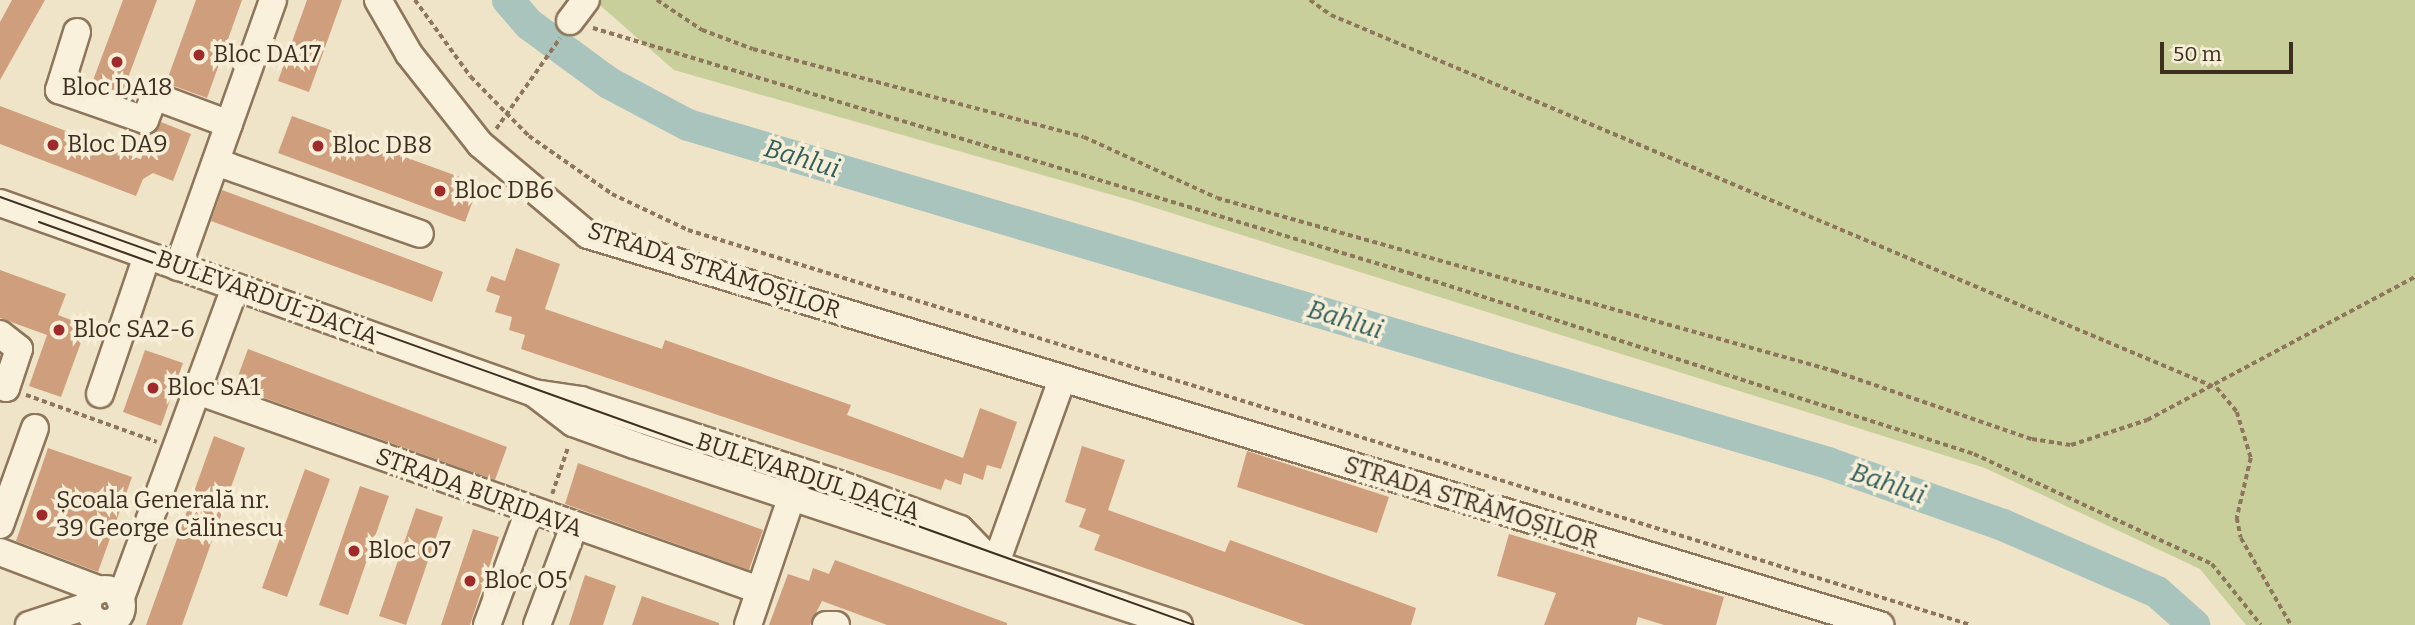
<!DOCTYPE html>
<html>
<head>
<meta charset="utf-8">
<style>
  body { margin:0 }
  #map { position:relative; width:2415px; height:625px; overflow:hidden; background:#f0e4c8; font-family:Bitter,serif }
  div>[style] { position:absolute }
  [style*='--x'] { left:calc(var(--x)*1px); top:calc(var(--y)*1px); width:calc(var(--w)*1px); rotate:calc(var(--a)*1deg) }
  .green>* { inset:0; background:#c9cf9b }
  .river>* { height:32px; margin:-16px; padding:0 16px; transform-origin:16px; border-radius:16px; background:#a9c4bc }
  .building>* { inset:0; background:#cf9f7d }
  .path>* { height:3.5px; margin-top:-1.75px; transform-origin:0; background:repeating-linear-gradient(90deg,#8d765c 0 5px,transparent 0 8.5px) }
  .roads { filter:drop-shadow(2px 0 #8d765c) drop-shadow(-2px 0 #8d765c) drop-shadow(0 2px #8d765c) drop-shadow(0 -2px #8d765c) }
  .minor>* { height:26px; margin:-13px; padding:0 13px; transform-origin:13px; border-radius:13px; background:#faf1dc }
  .minor>.ring { margin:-13px; padding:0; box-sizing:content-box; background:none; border:26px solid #faf1dc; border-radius:50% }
  .tram>* { height:2px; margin:-1px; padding:0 1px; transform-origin:1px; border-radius:1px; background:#3d2e20 }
  .dots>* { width:19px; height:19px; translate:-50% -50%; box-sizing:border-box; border:4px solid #f7eed8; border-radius:50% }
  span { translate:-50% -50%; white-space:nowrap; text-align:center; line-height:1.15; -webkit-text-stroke:7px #f7eed8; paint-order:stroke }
  .poi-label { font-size:24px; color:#3d2e20 }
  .left { translate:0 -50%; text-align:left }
  .street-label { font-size:24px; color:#3d2e20 }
  .water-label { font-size:26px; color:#2f5d5a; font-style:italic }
  .scale { position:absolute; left:2160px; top:42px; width:133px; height:32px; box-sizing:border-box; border:4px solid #3d2e20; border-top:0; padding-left:9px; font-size:21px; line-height:24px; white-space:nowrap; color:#3d2e20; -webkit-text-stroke:5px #f7eed8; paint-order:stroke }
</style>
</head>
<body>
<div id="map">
  <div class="green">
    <i style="clip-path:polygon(594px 0,2415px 0,2415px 625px,2246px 625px,2200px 569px,1985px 468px,1130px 200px,674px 70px)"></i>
  </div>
  <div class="river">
    <i style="--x:508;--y:0;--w:33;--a:49"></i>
    <i style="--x:530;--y:25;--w:98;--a:36.3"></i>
    <i style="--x:609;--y:83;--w:89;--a:28"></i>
    <i style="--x:688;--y:125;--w:1189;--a:16.51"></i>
    <i style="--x:1828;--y:463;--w:186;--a:19.5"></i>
    <i style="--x:2003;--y:525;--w:168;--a:23.5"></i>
    <i style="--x:2157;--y:592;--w:50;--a:41.7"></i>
  </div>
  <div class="building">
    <i style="clip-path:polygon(12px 0,45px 0,0 80px,0 22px)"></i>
    <i style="clip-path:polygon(123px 0,157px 0,122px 94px,92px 83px)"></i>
    <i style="clip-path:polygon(196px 0,242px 0,207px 98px,166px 83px)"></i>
    <i style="clip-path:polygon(307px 0,342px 0,309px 92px,278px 81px)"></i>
    <i style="clip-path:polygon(0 106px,140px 159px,161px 122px,191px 134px,173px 181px,153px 173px,143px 179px,136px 196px,0 144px)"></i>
    <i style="clip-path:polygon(292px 116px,479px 184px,465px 222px,278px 153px)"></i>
    <i style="clip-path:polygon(222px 190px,443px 272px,432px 302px,211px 221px)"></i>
    <i style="clip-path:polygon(516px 248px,560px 264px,545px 309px,662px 349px,665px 340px,851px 405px,847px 415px,963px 458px,980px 408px,1017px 422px,1001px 469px,987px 465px,983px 480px,964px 473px,961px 485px,945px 479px,941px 490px,521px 349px,525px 335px,509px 330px,512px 317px,495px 312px,500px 296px,486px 291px,491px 276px,505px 281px)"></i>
    <i style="clip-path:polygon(0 270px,66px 294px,58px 315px,87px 326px,61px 397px,29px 386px,47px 335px,0 318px)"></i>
    <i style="clip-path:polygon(248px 349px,507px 447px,495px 480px,234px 387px)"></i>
    <i style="clip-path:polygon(145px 350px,183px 363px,161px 426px,123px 412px)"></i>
    <i style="clip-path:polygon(214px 436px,245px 448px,182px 625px,146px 625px)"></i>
    <i style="clip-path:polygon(1082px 446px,1125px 460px,1108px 510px,1225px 552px,1230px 540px,1416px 608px,1411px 625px,1305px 625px,1094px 550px,1100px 535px,1079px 527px,1086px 509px,1065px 502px)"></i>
    <i style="clip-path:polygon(48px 448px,132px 477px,98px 572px,16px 541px)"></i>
    <i style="clip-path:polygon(1247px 451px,1389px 497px,1377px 533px,1237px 487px)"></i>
    <i style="clip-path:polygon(578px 463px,763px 530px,749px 570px,565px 504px)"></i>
    <i style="clip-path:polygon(305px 469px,330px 479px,287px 597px,262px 588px)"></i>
    <i style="clip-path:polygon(360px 486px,389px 496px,348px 615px,319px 605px)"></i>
    <i style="clip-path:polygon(416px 508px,443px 517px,406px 625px,379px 616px)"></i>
    <i style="clip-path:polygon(473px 529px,499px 537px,470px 625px,441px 625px)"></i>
    <i style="clip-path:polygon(1509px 534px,1724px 597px,1716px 625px,1664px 625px,1638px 617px,1636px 625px,1544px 625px,1556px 593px,1497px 576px)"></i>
    <i style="clip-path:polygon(835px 560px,1007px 623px,1007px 625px,887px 625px,822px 601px,810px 625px,769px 625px,788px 574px,809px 581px,813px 568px,829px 574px)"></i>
    <i style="clip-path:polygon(585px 575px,616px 586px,603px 625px,569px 625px)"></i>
    <i style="clip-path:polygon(642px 596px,719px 623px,719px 625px,632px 625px)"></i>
  </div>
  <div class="path">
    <i style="--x:415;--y:0;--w:95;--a:54"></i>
    <i style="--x:471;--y:77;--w:83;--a:45.5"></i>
    <i style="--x:529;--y:136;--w:101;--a:34.9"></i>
    <i style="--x:612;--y:194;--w:84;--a:25.3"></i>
    <i style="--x:688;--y:230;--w:1342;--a:17.11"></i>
    <i style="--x:657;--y:0;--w:54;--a:33.7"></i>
    <i style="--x:702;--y:30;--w:54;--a:20.4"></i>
    <i style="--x:753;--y:49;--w:342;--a:14.9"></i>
    <i style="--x:1084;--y:137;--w:146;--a:24.6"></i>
    <i style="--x:1217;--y:198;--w:641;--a:15.66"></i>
    <i style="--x:1834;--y:371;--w:209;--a:19"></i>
    <i style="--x:2032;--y:439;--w:39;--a:9"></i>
    <i style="--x:2071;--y:445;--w:80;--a:-18.2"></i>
    <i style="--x:2147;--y:420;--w:304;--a:-28.1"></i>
    <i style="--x:1310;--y:0;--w:26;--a:36"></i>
    <i style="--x:1331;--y:15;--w:961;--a:22.83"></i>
    <i style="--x:2217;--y:388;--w:31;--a:50"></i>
    <i style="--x:2237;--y:412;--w:48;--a:73.1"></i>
    <i style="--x:2251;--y:458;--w:62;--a:103.1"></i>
    <i style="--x:2237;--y:518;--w:20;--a:79"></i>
    <i style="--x:2241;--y:538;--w:100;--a:60.1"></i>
    <i style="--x:593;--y:28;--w:852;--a:16.71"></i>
    <i style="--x:1409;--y:273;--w:593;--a:17.76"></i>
    <i style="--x:1974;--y:454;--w:262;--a:24.8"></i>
    <i style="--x:2212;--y:564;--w:78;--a:51.2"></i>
    <i style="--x:496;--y:129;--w:111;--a:-54.9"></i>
    <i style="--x:26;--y:395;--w:139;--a:19.7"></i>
    <i style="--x:552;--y:494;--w:50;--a:-71.2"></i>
  </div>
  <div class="roads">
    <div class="minor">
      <i style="--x:378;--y:0;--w:62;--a:60.1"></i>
      <i style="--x:409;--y:54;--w:115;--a:51.7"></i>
      <i style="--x:480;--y:144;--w:141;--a:40.1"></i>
      <i style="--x:588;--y:235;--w:1350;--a:16.8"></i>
      <i style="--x:570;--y:21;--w:26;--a:-53"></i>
      <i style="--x:77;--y:32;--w:61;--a:107.2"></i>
      <i style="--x:59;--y:90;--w:91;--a:19.2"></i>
      <i style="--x:145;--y:120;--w:26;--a:-69"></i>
      <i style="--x:154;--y:96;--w:80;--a:20.5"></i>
      <i style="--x:216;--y:162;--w:216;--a:19.4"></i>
      <i style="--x:0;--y:203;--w:567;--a:19.59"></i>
      <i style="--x:534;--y:393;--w:48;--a:8.5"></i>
      <i style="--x:581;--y:400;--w:271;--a:18"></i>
      <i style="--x:839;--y:484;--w:129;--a:20.4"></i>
      <i style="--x:960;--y:529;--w:43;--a:45.9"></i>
      <i style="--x:178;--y:267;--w:283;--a:-70.4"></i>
      <i style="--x:0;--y:334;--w:24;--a:38"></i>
      <i style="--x:19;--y:349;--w:41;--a:108.4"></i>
      <i style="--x:6;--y:388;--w:7;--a:-153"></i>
      <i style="--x:200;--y:392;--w:593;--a:19.5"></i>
      <i style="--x:100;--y:394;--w:146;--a:-71.2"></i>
      <i style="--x:535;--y:394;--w:48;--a:37.3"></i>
      <i style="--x:573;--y:423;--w:65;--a:19.8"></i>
      <i style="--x:634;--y:445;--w:574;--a:18.28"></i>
      <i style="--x:0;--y:525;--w:103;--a:-70.2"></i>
      <i style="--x:0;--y:552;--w:107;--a:20.8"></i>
      <i style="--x:997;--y:560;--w:189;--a:-70.2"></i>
      <i class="ring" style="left:88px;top:589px;width:8px;height:8px"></i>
      <i style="--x:120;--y:600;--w:333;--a:-69.8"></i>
      <i style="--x:29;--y:625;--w:61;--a:-18.1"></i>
      <i style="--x:487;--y:625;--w:121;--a:-69.8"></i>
      <i style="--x:537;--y:625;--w:106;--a:-69.5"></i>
      <i style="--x:748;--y:625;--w:149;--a:-71.2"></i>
      <i style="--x:826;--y:625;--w:10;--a:0"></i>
    </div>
  </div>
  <div class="tram">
    <i style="--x:0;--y:197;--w:1268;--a:19.72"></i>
    <i style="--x:39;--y:222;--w:183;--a:19.8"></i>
  </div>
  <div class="dots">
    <i style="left:199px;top:55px;background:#9e2a2b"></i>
    <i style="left:117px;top:62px;background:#9e2a2b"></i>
    <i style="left:53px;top:145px;background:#9e2a2b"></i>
    <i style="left:318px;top:146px;background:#9e2a2b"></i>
    <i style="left:440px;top:191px;background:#9e2a2b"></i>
    <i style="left:59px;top:330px;background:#9e2a2b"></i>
    <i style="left:153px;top:388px;background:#9e2a2b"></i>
    <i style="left:42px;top:515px;background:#9e2a2b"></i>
    <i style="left:354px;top:551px;background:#9e2a2b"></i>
    <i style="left:470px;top:581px;background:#9e2a2b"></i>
  </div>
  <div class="poi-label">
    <span class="left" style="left:213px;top:55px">Bloc DA17</span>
    <span style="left:117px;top:88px">Bloc DA18</span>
    <span class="left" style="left:67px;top:145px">Bloc DA9</span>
    <span class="left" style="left:332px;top:146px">Bloc DB8</span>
    <span class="left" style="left:454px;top:191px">Bloc DB6</span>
    <span class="left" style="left:73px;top:330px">Bloc SA2-6</span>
    <span class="left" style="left:167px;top:388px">Bloc SA1</span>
    <span class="left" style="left:56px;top:515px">Școala Generală nr.<br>39 George Călinescu</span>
    <span class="left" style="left:368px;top:551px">Bloc O7</span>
    <span class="left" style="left:484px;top:581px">Bloc O5</span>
  </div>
  <div class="street-label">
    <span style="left:714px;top:271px;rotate:18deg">STRADA STRĂMOȘILOR</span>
    <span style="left:267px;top:298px;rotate:20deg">BULEVARDUL DACIA</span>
    <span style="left:808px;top:477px;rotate:18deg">BULEVARDUL DACIA</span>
    <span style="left:479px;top:493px;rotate:20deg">STRADA BURIDAVA</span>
    <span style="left:1471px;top:503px;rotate:17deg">STRADA STRĂMOȘILOR</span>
  </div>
  <div class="water-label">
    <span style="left:802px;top:159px;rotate:17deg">Bahlui</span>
    <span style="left:1345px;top:320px;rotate:17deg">Bahlui</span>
    <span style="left:1888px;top:484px;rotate:19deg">Bahlui</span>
  </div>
  <div class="scale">50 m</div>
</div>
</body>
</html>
